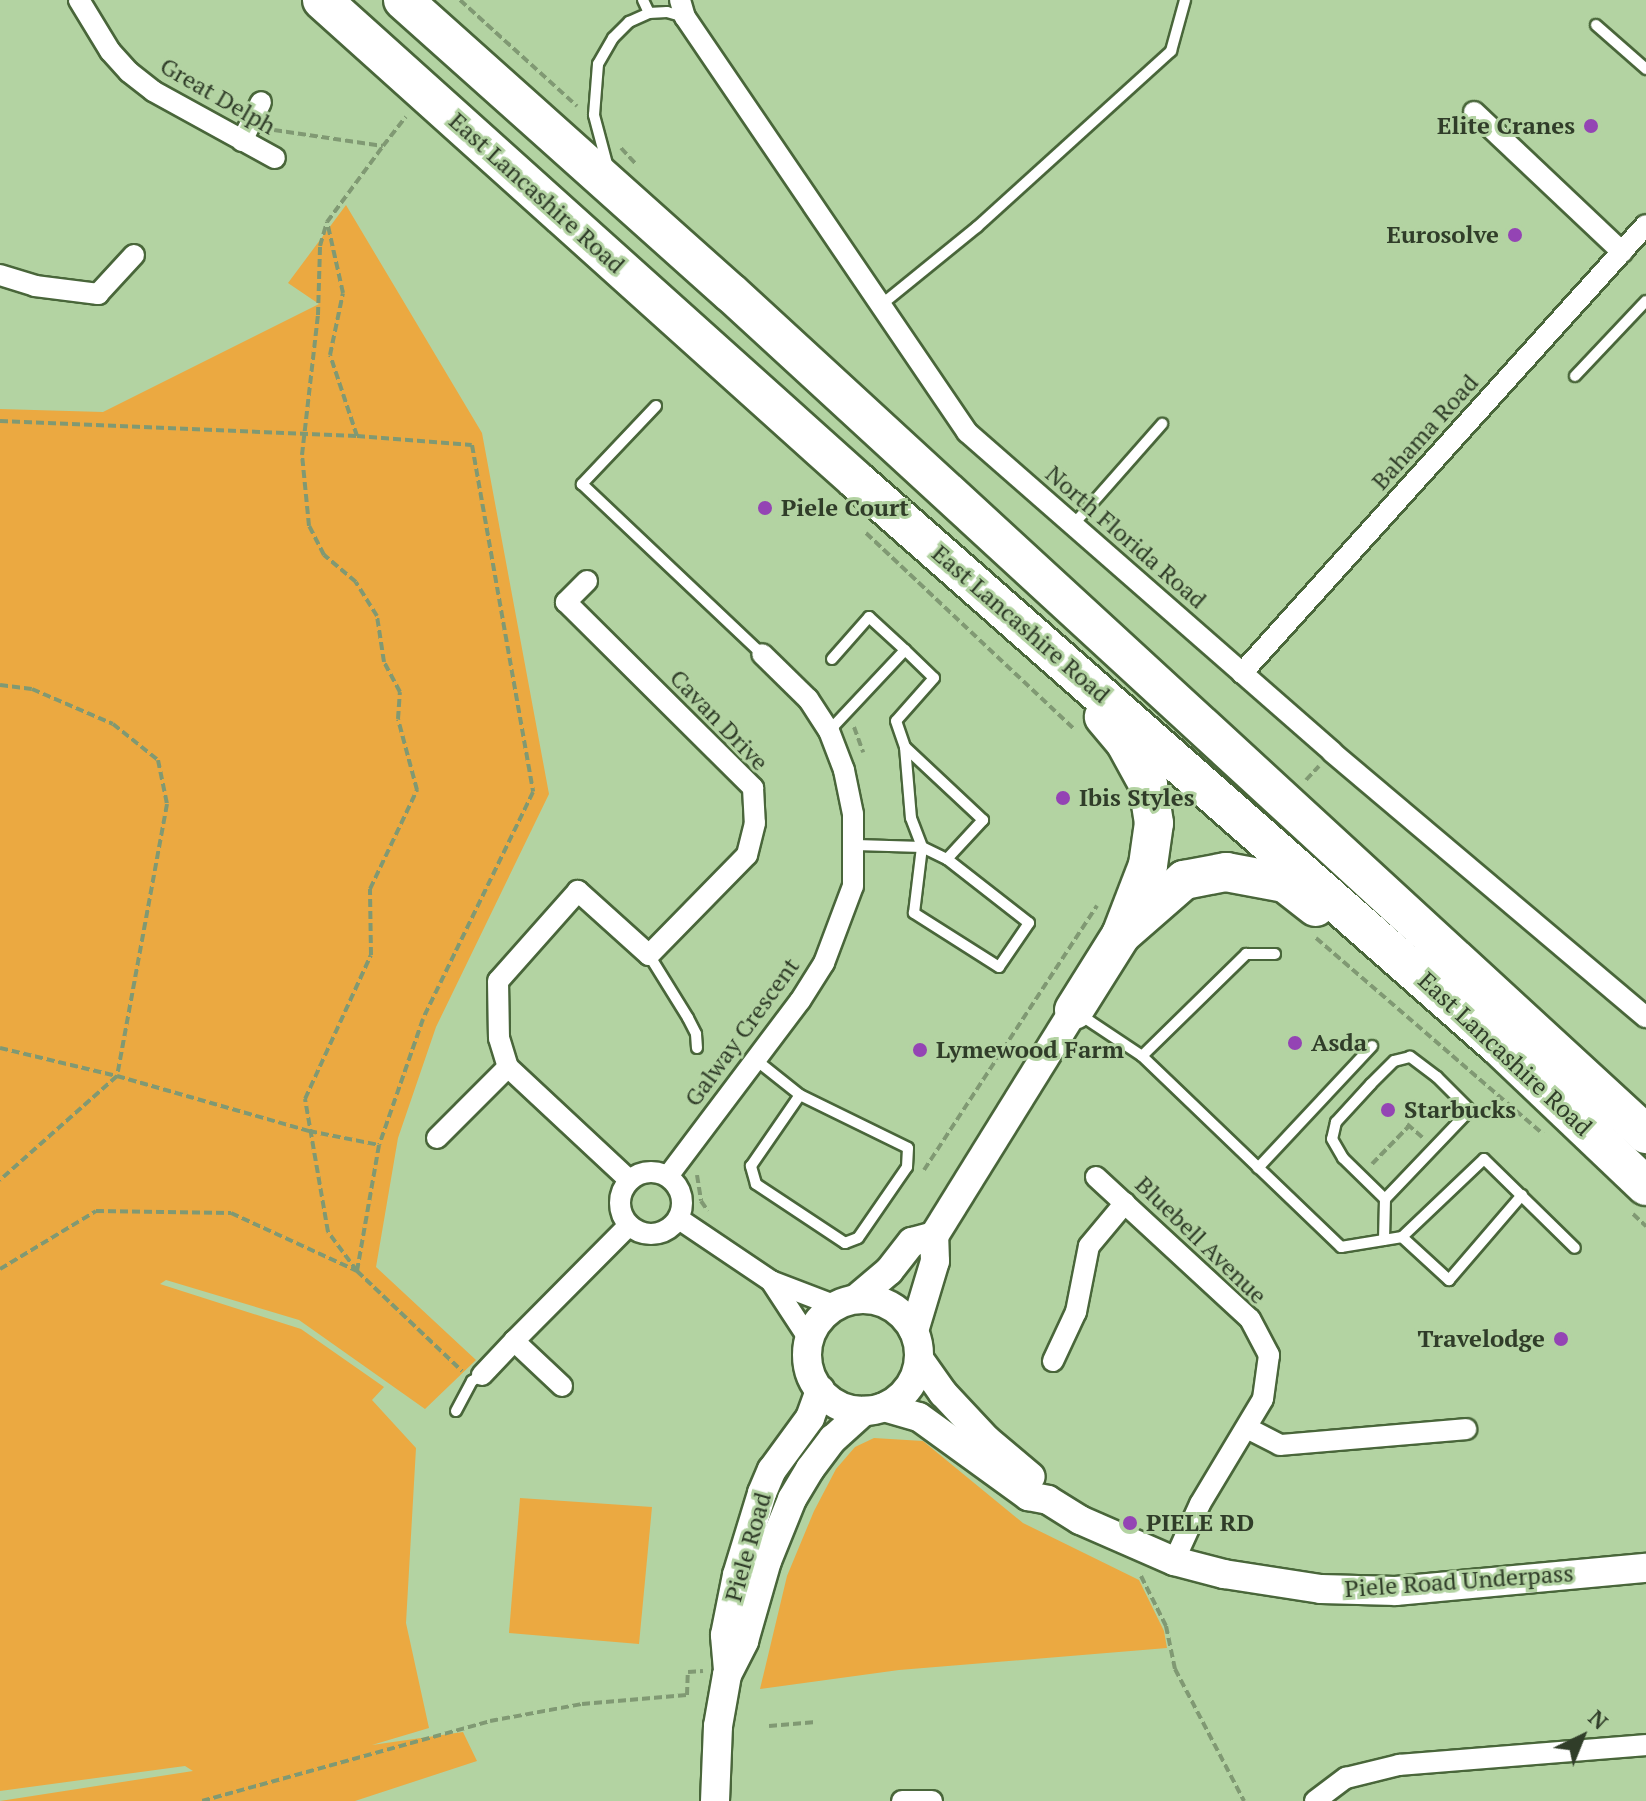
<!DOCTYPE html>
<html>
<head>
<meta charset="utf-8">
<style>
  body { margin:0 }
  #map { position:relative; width:1646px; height:1801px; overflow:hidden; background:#b3d3a2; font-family:"PT Serif",serif }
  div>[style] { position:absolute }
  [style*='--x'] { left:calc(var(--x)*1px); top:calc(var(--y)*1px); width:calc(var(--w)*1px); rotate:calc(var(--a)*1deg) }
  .green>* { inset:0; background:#eba941 }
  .path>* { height:4px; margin-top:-2px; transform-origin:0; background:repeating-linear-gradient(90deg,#809973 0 8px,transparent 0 12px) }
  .roads { filter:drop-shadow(2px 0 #49663a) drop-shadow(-2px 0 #49663a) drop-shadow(0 2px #49663a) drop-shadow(0 -2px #49663a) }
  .lane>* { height:10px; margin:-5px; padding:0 5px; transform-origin:5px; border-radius:5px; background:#fff }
  .street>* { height:20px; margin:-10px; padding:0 10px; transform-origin:10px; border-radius:10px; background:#fff }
  .street>.ring { margin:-10px; padding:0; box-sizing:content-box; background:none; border:20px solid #fff; border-radius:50% }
  .secondary>* { height:28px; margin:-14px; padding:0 14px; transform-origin:14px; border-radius:14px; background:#fff }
  .secondary>.ring { margin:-14px; padding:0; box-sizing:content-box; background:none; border:28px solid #fff; border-radius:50% }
  .highway>* { height:38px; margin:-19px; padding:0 19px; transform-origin:19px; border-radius:19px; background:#fff }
  .dots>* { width:22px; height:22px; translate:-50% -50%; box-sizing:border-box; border:4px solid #b3d3a2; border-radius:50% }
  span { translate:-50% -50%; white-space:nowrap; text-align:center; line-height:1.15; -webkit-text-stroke:6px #b3d3a2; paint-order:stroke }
  .street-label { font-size:24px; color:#303d29 }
  .poi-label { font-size:24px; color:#303d29; font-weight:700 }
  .right { translate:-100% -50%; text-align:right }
  .left { translate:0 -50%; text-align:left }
  .north { position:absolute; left:1542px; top:1697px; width:80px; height:80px; -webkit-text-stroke:6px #b3d3a2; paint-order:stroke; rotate:43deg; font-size:22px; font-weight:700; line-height:32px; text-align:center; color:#303d29 }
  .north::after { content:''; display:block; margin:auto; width:28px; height:36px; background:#303d29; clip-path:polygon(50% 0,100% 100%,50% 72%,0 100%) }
</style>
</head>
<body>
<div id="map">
  <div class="green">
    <i style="clip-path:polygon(346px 205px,482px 433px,549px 794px,436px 1027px,398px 1138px,376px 1267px,476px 1360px,425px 1409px,299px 1320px,166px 1280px,160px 1284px,301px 1329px,384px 1387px,372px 1400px,416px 1448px,406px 1623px,429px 1728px,372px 1745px,463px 1732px,477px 1761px,355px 1801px,0 1801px,193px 1771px,185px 1766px,0 1791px,0 409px,103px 412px,319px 304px,288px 283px)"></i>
    <i style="clip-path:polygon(874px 1438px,923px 1441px,1023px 1523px,1139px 1580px,1164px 1631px,1167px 1648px,899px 1670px,760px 1689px,787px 1576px,814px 1511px,836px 1469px,855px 1447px)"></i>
    <i style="clip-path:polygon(520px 1498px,652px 1507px,639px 1644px,509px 1633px)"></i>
  </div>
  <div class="path">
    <i style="--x:460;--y:0;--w:158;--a:42.2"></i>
    <i style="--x:274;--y:130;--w:110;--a:8.4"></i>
    <i style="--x:383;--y:146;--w:37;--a:-52"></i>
    <i style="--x:621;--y:148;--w:23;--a:47"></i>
    <i style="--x:0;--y:421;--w:357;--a:2.4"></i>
    <i style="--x:357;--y:436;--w:85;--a:-108.4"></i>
    <i style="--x:330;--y:355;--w:63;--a:-78.2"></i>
    <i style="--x:343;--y:293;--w:69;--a:-102.6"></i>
    <i style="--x:357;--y:436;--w:115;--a:4.5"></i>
    <i style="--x:472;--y:445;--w:352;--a:80"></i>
    <i style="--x:533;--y:792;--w:252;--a:115.9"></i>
    <i style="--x:423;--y:1019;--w:133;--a:109.2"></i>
    <i style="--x:379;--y:1145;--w:128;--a:99.9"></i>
    <i style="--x:866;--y:533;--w:287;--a:43.3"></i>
    <i style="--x:0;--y:685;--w:32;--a:7"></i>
    <i style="--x:32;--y:689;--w:88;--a:23.4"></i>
    <i style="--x:113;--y:724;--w:58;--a:38.7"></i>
    <i style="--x:158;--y:760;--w:45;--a:78.4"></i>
    <i style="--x:167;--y:804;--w:277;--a:100.4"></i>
    <i style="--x:117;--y:1076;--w:157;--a:138.4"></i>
    <i style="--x:854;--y:727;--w:27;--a:70"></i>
    <i style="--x:1306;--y:780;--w:19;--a:-47"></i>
    <i style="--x:1316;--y:938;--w:300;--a:40.8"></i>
    <i style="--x:0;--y:1048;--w:120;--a:13.5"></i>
    <i style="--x:117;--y:1076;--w:200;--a:16"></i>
    <i style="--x:309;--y:1131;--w:71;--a:11.3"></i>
    <i style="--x:1407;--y:1124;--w:21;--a:41"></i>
    <i style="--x:1372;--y:1164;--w:53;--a:-45.8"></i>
    <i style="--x:924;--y:1170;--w:316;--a:-56.8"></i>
    <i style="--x:697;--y:1175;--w:26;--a:81"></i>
    <i style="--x:701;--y:1201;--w:12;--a:55"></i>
    <i style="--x:1633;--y:1214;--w:18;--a:43"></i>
    <i style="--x:0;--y:1269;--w:112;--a:-31.1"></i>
    <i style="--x:96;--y:1211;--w:135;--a:0.8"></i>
    <i style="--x:231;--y:1213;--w:139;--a:24.7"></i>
    <i style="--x:357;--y:1271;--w:145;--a:43.6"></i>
    <i style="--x:357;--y:1271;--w:49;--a:-126.6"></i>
    <i style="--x:328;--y:1232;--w:135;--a:-99.8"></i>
    <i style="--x:305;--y:1099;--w:158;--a:-65.4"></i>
    <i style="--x:371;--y:955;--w:66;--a:-90.9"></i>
    <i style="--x:370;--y:889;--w:110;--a:-64.6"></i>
    <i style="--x:417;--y:790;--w:73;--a:-105"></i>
    <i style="--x:398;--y:719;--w:27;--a:-86"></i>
    <i style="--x:400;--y:692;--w:34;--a:-118"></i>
    <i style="--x:384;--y:662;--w:47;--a:-98.7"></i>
    <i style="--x:377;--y:616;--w:40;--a:-122"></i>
    <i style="--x:356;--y:582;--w:42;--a:-139.8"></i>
    <i style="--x:324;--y:555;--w:33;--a:-117"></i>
    <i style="--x:309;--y:526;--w:71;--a:-95.6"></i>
    <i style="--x:302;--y:455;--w:141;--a:-83.5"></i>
    <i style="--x:318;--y:315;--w:69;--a:-88.3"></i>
    <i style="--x:320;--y:246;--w:25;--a:-74"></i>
    <i style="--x:327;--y:222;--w:94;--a:-53.6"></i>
    <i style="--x:795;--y:1356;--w:24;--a:85"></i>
    <i style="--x:1141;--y:1576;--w:56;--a:63.4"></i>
    <i style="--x:1166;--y:1626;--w:44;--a:78.2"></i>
    <i style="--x:1175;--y:1669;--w:149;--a:62.4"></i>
    <i style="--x:769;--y:1726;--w:47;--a:-4.9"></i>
    <i style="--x:202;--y:1801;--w:299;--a:-15.5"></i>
    <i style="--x:490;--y:1721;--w:94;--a:-10.5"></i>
    <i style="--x:582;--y:1704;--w:105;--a:-4.9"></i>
    <i style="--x:687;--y:1695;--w:23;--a:-88"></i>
    <i style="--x:688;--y:1672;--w:15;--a:-4"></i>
  </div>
  <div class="roads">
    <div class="lane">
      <i style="--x:643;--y:0;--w:14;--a:65"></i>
      <i style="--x:1596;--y:25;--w:67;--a:41.3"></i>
      <i style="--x:607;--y:164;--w:51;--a:-104.9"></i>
      <i style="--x:594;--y:115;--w:51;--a:-85.5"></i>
      <i style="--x:598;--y:64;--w:30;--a:-60"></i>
      <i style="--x:613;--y:38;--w:23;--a:-45"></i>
      <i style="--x:629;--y:22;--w:22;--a:-24"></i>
      <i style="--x:649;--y:13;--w:18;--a:-3"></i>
      <i style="--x:667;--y:12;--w:19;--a:16"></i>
      <i style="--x:881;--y:305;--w:124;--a:-39.1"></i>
      <i style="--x:977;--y:227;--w:262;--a:-42.2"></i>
      <i style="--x:1171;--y:51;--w:53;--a:-74.6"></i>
      <i style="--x:1575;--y:376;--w:103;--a:-46.6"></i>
      <i style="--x:656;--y:406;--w:108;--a:133.5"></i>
      <i style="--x:582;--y:484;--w:248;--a:43.4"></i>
      <i style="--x:1073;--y:525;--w:135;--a:-48.6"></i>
      <i style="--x:832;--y:659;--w:56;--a:-48.6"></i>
      <i style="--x:869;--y:617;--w:49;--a:42.5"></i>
      <i style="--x:829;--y:731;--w:111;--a:-46.8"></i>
      <i style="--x:905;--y:650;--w:40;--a:44"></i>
      <i style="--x:934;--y:678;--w:57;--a:131.5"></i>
      <i style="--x:896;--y:721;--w:28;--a:71"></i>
      <i style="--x:905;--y:747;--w:107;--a:43.1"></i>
      <i style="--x:983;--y:820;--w:53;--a:132.7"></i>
      <i style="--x:947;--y:859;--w:104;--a:38"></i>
      <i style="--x:1029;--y:923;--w:53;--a:124.3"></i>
      <i style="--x:999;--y:967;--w:101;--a:-147.6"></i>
      <i style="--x:914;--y:913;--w:66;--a:-83.1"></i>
      <i style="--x:922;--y:847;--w:66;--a:-178.3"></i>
      <i style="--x:905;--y:747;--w:71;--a:85.2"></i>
      <i style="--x:911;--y:818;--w:31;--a:69"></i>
      <i style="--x:922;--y:847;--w:28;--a:26"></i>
      <i style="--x:649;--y:955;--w:74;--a:58.2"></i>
      <i style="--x:688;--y:1018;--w:18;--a:63"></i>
      <i style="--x:696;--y:1034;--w:14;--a:86"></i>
      <i style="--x:1079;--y:1014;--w:76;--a:33.7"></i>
      <i style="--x:1142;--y:1056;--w:276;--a:43.8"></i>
      <i style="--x:1341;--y:1247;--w:62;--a:-9.3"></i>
      <i style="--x:1402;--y:1237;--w:113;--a:-43.6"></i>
      <i style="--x:1484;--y:1159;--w:127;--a:44.4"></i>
      <i style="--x:1142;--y:1056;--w:146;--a:-44.4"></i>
      <i style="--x:1246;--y:954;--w:29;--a:0"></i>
      <i style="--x:756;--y:1060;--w:56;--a:38.5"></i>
      <i style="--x:800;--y:1095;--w:120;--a:26.1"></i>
      <i style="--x:908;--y:1148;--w:19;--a:93"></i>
      <i style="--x:907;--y:1167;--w:86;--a:124.6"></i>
      <i style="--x:858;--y:1238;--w:14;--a:159"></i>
      <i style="--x:845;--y:1243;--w:107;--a:-146.5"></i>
      <i style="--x:756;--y:1184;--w:19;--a:-106"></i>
      <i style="--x:751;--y:1166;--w:86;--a:-55.4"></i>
      <i style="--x:1258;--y:1168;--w:167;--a:-46.9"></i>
      <i style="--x:1402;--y:1237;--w:64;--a:42.5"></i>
      <i style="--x:1449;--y:1280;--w:112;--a:-49.3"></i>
      <i style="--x:1384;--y:1240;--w:41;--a:-88.6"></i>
      <i style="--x:1385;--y:1199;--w:123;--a:-46.3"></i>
      <i style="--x:1470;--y:1110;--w:47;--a:-135"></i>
      <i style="--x:1437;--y:1077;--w:34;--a:-143"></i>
      <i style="--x:1410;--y:1057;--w:16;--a:166"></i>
      <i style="--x:1394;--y:1061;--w:33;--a:135"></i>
      <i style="--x:1371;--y:1084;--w:52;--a:132.6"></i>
      <i style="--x:1336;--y:1122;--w:17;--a:103"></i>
      <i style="--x:1332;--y:1139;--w:22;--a:60"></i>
      <i style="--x:1343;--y:1158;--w:59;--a:44.3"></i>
      <i style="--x:456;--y:1411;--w:34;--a:-62"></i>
      <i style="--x:472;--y:1381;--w:12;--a:-31"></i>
    </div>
    <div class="street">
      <i style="--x:79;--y:0;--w:60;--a:58.7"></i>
      <i style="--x:110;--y:51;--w:28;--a:48"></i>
      <i style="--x:129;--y:72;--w:31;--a:38"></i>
      <i style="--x:153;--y:91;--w:139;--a:28.8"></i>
      <i style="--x:680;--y:0;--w:18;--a:74"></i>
      <i style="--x:685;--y:17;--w:502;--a:55.8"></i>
      <i style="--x:967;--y:432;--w:485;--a:41.2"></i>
      <i style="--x:1332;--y:752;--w:411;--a:40.2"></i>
      <i style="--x:1474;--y:112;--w:204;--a:43.4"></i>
      <i style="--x:242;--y:141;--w:43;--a:-64"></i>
      <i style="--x:0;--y:275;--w:37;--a:17"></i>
      <i style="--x:35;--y:286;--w:64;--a:7.2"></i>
      <i style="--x:98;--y:294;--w:53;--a:-47.3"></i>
      <i style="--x:587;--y:581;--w:30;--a:135"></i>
      <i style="--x:566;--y:602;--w:264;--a:44.8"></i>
      <i style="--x:753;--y:788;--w:35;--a:87"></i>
      <i style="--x:755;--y:823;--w:33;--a:104"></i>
      <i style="--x:747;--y:855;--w:140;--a:134.4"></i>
      <i style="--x:649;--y:955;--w:96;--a:-138"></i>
      <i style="--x:578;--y:891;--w:120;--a:131.6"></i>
      <i style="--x:498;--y:981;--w:57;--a:89"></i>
      <i style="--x:499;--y:1038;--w:30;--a:73"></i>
      <i style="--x:508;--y:1067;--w:166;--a:43"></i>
      <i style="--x:1242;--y:673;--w:603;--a:-47.96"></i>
      <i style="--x:437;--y:1138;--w:100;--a:-45"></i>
      <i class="ring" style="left:620px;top:1172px;width:42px;height:42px"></i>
      <i style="--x:668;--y:1176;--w:219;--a:-53"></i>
      <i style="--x:800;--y:1001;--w:45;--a:-57.7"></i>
      <i style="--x:824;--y:963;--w:82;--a:-69.4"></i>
      <i style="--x:853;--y:886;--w:72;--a:-90"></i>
      <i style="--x:853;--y:814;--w:45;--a:-101.6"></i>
      <i style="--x:844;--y:770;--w:42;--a:-111"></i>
      <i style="--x:829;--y:731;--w:38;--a:-123"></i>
      <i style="--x:808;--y:699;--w:64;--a:-135.6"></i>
      <i style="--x:1096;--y:1177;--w:209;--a:42.7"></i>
      <i style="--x:1250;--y:1319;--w:41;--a:62.2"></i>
      <i style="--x:1269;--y:1355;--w:44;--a:97.8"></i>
      <i style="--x:1263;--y:1399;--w:122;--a:121"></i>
      <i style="--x:1200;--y:1504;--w:63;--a:114.5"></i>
      <i style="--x:679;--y:1219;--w:111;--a:34"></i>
      <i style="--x:771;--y:1281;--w:70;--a:21"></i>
      <i style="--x:771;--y:1281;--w:69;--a:56.8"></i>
      <i style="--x:1053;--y:1361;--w:54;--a:-64.9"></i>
      <i style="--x:1076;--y:1312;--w:67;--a:-78.9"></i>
      <i style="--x:1089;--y:1246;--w:56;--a:-50.1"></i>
      <i style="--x:482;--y:1375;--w:47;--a:-46.7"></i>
      <i style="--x:562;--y:1386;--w:66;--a:-136.8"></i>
      <i style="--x:514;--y:1341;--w:163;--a:-45.2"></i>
      <i style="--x:1247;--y:1428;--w:37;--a:27"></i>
      <i style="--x:1280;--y:1445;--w:187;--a:-4.9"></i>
      <i style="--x:902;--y:1801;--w:30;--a:0"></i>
      <i style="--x:1315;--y:1801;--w:39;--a:-37"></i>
      <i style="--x:1346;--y:1778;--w:55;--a:-13.8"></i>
      <i style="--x:1399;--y:1765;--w:248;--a:-4.6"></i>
    </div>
    <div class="secondary">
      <i style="--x:856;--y:1299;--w:43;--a:-40.3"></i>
      <i style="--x:889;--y:1271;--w:37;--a:-52"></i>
      <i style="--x:912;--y:1242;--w:23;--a:-15"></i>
      <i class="ring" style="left:807px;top:1299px;width:84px;height:84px"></i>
      <i style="--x:914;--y:1331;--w:73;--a:-73.3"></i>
      <i style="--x:935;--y:1261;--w:25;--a:-92"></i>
      <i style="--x:934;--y:1236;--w:266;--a:-58.2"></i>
      <i style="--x:919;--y:1359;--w:42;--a:54.8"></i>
      <i style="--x:943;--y:1393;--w:64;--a:46.9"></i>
      <i style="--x:987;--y:1440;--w:57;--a:40.1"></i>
      <i style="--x:884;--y:1407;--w:36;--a:16"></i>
      <i style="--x:919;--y:1417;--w:135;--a:35.9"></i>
      <i style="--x:1028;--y:1496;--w:20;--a:11"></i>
      <i style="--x:1048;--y:1500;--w:38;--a:32"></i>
      <i style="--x:1080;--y:1520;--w:103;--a:23.6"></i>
      <i style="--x:1174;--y:1561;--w:52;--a:14.6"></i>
      <i style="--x:1224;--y:1574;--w:98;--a:8.8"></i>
      <i style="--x:1321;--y:1589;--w:75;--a:1.5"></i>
      <i style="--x:1396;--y:1591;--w:251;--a:-5.3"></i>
      <i style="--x:728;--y:1670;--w:35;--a:-95"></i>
      <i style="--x:725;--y:1635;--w:61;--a:-78.7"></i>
      <i style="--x:737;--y:1575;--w:86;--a:-73"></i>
      <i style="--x:762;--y:1493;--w:25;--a:-67"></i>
      <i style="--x:772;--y:1470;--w:64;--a:-53.8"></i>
      <i style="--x:810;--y:1418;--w:30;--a:-70"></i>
      <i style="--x:715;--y:1801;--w:75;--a:-87.7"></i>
      <i style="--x:718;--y:1726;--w:52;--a:-80"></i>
      <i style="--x:727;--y:1675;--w:38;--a:-63"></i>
      <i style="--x:744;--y:1641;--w:83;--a:-74"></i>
      <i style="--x:767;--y:1561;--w:67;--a:-68"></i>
      <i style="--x:792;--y:1499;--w:35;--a:-59"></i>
      <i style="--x:810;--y:1469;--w:38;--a:-53"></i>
      <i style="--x:833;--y:1439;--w:42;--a:-42.1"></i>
    </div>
    <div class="highway">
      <i style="--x:322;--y:0;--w:718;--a:41.95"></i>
      <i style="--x:856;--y:480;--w:859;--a:41.37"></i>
      <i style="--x:1501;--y:1048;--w:200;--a:43.6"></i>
      <i style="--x:403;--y:0;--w:440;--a:41.8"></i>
      <i style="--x:731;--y:293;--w:1243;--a:42.59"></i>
      <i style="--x:1121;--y:935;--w:84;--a:-41.1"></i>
      <i style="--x:1184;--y:880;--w:43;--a:-10.8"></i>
      <i style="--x:1226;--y:872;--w:60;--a:10.6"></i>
      <i style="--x:1285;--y:883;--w:39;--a:38"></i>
      <i style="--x:1074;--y:1010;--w:89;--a:-57.9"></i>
      <i style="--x:1121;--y:935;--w:75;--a:-68.9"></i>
      <i style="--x:1148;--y:865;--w:42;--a:-81.9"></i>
      <i style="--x:1154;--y:823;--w:39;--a:-99"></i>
      <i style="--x:1148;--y:784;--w:48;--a:-118.7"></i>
      <i style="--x:1125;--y:742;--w:33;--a:-130"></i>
    </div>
  </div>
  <div class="dots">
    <i style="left:1591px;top:126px;background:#9444b4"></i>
    <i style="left:1515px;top:235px;background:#9444b4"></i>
    <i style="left:765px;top:508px;background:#9444b4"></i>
    <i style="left:1063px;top:798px;background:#9444b4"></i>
    <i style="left:1295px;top:1043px;background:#9444b4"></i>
    <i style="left:920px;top:1050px;background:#9444b4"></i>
    <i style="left:1388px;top:1110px;background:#9444b4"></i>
    <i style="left:1561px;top:1339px;background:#9444b4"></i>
    <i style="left:1130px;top:1523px;background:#9444b4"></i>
  </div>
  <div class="street-label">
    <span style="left:218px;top:96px;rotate:30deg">Great Delph</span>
    <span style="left:537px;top:193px;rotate:42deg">East Lancashire Road</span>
    <span style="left:1425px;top:432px;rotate:-48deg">Bahama Road</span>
    <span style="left:1126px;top:537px;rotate:41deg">North Florida Road</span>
    <span style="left:1021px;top:624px;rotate:41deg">East Lancashire Road</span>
    <span style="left:719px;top:720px;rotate:46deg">Cavan Drive</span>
    <span style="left:742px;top:1032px;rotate:-54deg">Galway Crescent</span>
    <span style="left:1505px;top:1054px;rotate:43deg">East Lancashire Road</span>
    <span style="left:1201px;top:1240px;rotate:44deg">Bluebell Avenue</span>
    <span style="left:748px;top:1547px;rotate:-74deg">Piele Road</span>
    <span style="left:1459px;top:1581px;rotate:-4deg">Piele Road Underpass</span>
  </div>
  <div class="poi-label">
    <span class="right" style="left:1575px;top:126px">Elite Cranes</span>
    <span class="right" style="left:1499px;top:235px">Eurosolve</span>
    <span class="left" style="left:781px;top:508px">Piele Court</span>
    <span class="left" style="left:1079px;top:798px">Ibis Styles</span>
    <span class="left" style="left:1311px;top:1043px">Asda</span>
    <span class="left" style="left:936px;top:1050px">Lymewood Farm</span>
    <span class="left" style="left:1404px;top:1110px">Starbucks</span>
    <span class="right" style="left:1545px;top:1339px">Travelodge</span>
    <span class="left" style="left:1146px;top:1523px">PIELE RD</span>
  </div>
  <div class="north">N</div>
</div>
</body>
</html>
